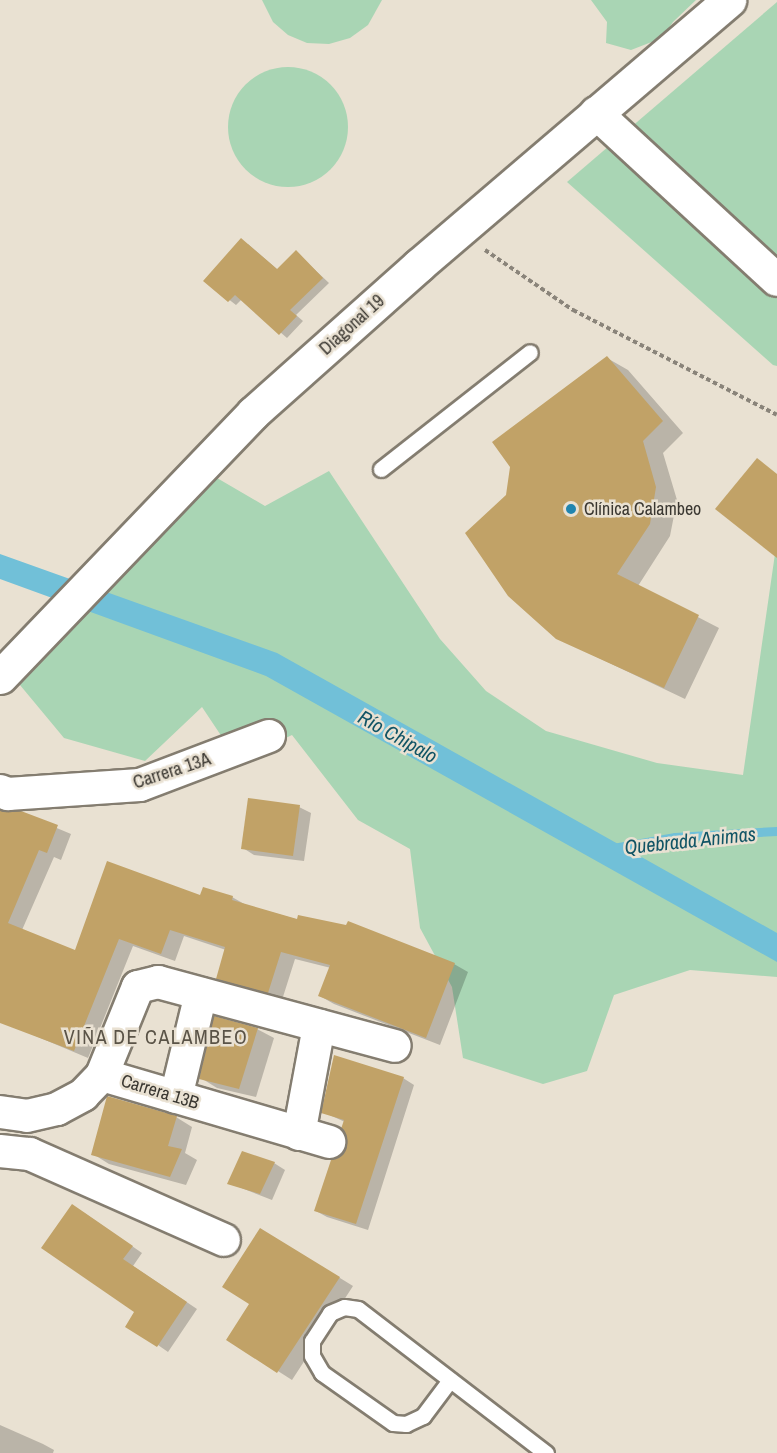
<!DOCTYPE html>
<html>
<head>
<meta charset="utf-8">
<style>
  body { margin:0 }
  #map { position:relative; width:777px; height:1453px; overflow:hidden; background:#e9e1d2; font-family:"Archivo Narrow",sans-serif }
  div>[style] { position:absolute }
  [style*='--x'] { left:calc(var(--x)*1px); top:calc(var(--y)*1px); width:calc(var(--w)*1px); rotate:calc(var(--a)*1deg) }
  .green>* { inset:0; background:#a9d5b4 }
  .round { border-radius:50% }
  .water>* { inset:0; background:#71c0d8 }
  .shadow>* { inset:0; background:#0003 }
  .stream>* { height:9px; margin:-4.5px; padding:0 4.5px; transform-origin:4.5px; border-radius:4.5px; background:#71c0d8 }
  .building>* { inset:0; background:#c1a267 }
  .path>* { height:4px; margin-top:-2px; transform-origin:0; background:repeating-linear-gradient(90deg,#8a847a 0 4.5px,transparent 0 7.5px) }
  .roads { filter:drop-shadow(2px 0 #847d70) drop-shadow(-2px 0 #847d70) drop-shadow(0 2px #847d70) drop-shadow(0 -2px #847d70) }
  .service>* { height:15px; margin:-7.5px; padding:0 7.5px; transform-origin:7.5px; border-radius:7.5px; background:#fff }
  .minor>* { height:32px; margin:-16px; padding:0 16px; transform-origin:16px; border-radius:16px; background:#fff }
  .tertiary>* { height:33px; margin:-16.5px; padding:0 16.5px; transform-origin:16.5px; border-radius:16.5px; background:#fff }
  .dots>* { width:16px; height:16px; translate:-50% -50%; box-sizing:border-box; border:3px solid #e9e1d2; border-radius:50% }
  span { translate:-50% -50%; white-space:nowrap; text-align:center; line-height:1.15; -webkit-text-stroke:5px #e9e1d2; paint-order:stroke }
  .street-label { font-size:18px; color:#3a3731 }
  .poi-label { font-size:18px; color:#3a3731 }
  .left { translate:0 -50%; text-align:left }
  .water-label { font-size:20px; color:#115465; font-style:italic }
  .neighbourhood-label { font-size:20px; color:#5a5347; letter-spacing:1.5px }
</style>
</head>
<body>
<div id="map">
  <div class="green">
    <i style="clip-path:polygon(262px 0,382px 0,368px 25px,350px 38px,329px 44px,307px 43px,288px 35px,273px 22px)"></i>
    <i style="clip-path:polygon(591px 0,696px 0,673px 22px,662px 38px,631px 50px,606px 43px,607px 22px)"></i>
    <i style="clip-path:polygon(777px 2px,777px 366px,773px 365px,567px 182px)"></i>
    <i class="round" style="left:228px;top:67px;width:120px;height:120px"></i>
    <i style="clip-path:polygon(329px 471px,440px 639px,486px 691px,546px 731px,657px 763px,743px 775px,777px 540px,777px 977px,690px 970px,614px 995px,587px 1071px,543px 1084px,463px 1058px,452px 987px,420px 928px,410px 849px,358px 820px,292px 735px,238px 761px,202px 707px,145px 761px,64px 738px,10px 673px,217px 478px,265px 506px)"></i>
  </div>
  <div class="water">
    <i style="clip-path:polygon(0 554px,277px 653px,777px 933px,777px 962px,266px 676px,0 579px)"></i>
  </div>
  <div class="shadow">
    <i style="clip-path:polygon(248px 244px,278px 270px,296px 252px,329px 283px,296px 315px,303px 321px,287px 338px,242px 299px,236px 305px,205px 281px)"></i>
    <i style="clip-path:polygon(607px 358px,628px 370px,683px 433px,663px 453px,677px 500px,670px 536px,638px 586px,719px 628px,685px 699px,557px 638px,507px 496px)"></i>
    <i style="clip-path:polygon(299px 807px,311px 813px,304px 861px,254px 855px,243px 848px)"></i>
    <i style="clip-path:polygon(21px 813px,71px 834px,61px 860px,54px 857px,22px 930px,76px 952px,201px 897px,232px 897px,246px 905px,454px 964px,468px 972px,440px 1045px,334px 1004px,320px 996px,331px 968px,295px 959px,282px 1000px,231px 986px,218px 978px,226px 950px,184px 936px,175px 961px,133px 946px,88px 1058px,0 1021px,0 816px)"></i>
    <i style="clip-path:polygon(257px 1029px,274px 1038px,256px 1097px,217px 1088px,201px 1078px)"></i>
    <i style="clip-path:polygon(403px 1078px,414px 1085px,368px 1230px,327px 1217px,316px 1211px,348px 1147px,345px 1122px,323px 1112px)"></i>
    <i style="clip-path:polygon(176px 1117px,192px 1127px,185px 1153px,197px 1160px,186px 1185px,109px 1164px,93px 1154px)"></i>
    <i style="clip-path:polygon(274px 1163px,285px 1170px,272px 1200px,229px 1183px)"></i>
    <i style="clip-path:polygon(83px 1212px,142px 1253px,133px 1266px,197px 1309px,168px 1352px,158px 1345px,136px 1312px)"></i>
    <i style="clip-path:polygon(275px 1238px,353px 1286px,292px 1380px,228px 1339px,251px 1304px)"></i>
    <i style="clip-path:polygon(0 1425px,43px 1444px,54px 1450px,53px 1453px,0 1453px)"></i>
  </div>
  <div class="stream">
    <i style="--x:613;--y:848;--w:63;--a:-10.1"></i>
    <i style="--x:675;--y:837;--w:102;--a:-3.4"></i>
  </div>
  <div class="building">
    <i style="clip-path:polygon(241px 238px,277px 269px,296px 250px,323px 278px,290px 310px,297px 316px,279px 335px,235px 295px,228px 302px,203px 281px)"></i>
    <i style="clip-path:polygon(607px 356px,663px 421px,643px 441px,656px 487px,650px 524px,617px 574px,699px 615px,664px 688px,556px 639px,508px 596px,465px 533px,506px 495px,510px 467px,492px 442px)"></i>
    <i style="clip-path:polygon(757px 458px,777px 474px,777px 558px,715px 509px)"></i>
    <i style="clip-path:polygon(248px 798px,300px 805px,293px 856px,241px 849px)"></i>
    <i style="clip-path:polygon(0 810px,21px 811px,58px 825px,47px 853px,39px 850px,8px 923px,75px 950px,107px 861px,200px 895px,203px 887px,233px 896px,232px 900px,297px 919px,298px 915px,346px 925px,348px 921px,455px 963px,426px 1038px,318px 996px,330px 965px,281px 952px,268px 993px,216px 979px,225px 947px,170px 930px,161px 954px,119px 939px,74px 1051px,0 1023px)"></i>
    <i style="clip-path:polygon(214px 1016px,258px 1028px,239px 1089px,199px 1079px)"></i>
    <i style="clip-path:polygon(334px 1055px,404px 1077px,356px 1224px,314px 1211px,331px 1160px,341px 1155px,346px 1147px,346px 1137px,341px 1129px,344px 1120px,321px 1113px)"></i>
    <i style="clip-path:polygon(107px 1096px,177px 1116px,168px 1146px,182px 1149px,170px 1177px,91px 1155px)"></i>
    <i style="clip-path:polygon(242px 1151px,275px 1162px,260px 1194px,227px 1184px)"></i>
    <i style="clip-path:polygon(72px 1204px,133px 1246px,123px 1259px,187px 1302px,157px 1347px,125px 1327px,134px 1312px,41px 1248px)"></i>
    <i style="clip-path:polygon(260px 1228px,340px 1277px,277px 1373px,226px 1340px,249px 1304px,222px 1287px)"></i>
  </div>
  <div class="path">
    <i style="--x:485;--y:250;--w:107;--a:34.3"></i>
    <i style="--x:573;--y:310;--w:229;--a:27.2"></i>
  </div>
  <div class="roads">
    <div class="service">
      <i style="--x:381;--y:469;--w:189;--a:-38.1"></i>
      <i style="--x:450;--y:1380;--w:45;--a:126.9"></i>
      <i style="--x:423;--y:1416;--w:19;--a:155"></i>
      <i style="--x:406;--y:1424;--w:13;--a:-176"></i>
      <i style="--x:393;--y:1423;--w:87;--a:-144.8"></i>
      <i style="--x:322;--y:1373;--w:20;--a:-120"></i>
      <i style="--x:312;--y:1356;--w:15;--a:-90"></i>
      <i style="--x:312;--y:1341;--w:33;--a:-57"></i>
      <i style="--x:330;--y:1313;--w:15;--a:-23"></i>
      <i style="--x:344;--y:1307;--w:14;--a:8"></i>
      <i style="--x:358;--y:1309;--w:237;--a:37.5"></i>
    </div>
    <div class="minor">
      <i style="--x:596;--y:113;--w:246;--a:42.7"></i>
      <i style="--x:0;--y:791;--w:9;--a:21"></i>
      <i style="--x:8;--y:794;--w:132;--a:-3.9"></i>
      <i style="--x:140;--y:785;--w:138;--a:-20.8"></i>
      <i style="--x:102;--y:1075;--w:237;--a:16.4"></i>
      <i style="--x:176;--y:1097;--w:106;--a:-76.4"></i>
      <i style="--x:0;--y:1112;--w:27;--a:8"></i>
      <i style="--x:27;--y:1116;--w:31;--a:-13"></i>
      <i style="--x:57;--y:1109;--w:30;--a:-28"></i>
      <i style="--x:83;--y:1095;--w:28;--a:-46"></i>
      <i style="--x:102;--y:1075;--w:95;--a:-67.8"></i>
      <i style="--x:138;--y:987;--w:21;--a:-14"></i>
      <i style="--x:158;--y:982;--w:245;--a:15.1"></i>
      <i style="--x:299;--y:1134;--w:110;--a:-79.5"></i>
      <i style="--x:0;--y:1151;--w:30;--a:6"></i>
      <i style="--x:30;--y:1154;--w:212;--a:23.9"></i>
    </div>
    <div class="tertiary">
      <i style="--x:0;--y:677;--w:366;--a:-46.2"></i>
      <i style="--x:253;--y:413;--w:222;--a:-41.7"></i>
      <i style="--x:419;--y:265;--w:408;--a:-40.5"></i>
    </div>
  </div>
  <div class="dots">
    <i style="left:571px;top:509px;background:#2185af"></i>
  </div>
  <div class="street-label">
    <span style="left:352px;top:325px;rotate:-42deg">Diagonal 19</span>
    <span style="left:172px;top:771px;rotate:-18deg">Carrera 13A</span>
    <span style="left:160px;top:1092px;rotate:17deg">Carrera 13B</span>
  </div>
  <div class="poi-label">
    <span class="left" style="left:584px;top:509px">Clínica Calambeo</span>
  </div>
  <div class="water-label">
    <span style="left:398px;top:736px;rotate:29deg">Río Chipalo</span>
    <span style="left:690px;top:840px;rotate:-6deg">Quebrada Animas</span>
  </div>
  <div class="neighbourhood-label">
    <span style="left:156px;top:1036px">VIÑA DE CALAMBEO</span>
  </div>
</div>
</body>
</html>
